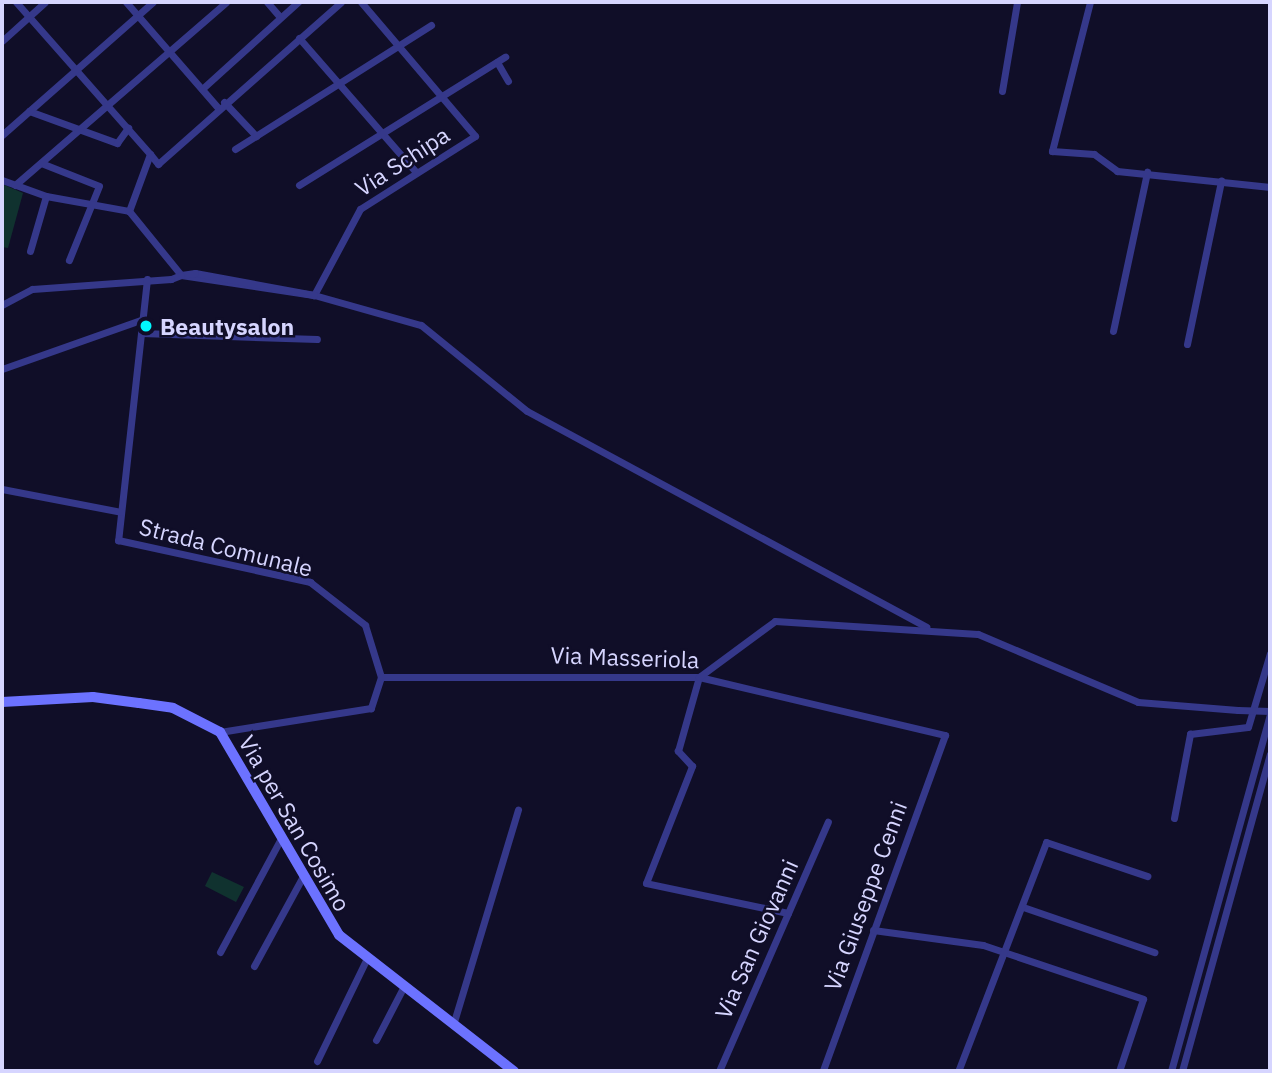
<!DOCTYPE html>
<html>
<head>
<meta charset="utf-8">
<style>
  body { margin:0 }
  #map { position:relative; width:1272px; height:1073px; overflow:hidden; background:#100e28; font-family:"IBM Plex Sans",sans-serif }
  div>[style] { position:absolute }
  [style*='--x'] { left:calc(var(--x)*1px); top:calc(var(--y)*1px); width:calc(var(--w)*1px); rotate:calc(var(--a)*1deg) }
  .green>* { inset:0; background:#10322f }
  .street>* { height:7px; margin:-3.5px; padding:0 3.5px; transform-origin:3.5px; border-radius:3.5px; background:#35388a }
  .secondary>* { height:10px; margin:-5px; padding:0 5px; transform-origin:5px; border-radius:5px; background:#6c72ff }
  .street-bridge>* { height:7px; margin:-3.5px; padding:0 3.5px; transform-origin:3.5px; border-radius:3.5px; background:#35388a }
  .dots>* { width:19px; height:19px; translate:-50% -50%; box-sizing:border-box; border:4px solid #100e28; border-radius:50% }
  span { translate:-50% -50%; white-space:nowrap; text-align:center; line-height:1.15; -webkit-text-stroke:5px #100e28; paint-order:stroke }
  .street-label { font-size:23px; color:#d6d5ff }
  .poi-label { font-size:23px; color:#d6d5ff; font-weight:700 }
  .left { translate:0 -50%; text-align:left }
  .frame { position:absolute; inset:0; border:4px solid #d6d5ff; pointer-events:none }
</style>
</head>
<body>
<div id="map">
  <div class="green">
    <i style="clip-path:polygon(2px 184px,23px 193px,8px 248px,2px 247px)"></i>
    <i style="clip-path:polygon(212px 872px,244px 887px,236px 902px,205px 886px)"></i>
  </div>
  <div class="street">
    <i style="--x:16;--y:2;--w:203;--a:48.6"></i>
    <i style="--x:150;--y:154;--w:61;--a:110.2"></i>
    <i style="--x:126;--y:2;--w:140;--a:49"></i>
    <i style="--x:267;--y:2;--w:20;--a:49"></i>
    <i style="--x:361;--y:2;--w:176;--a:49.6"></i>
    <i style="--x:475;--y:136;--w:136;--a:147.6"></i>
    <i style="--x:360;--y:209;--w:98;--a:118.1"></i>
    <i style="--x:314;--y:295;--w:111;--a:15.7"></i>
    <i style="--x:421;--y:325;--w:136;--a:39.1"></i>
    <i style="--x:527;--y:411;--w:454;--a:28.4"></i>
    <i style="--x:1090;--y:2;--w:154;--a:104.3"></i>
    <i style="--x:1052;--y:151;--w:42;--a:4.1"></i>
    <i style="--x:1094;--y:154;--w:29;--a:36"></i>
    <i style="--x:1117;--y:171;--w:154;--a:6"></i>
    <i style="--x:299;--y:38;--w:178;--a:48.9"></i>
    <i style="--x:2;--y:41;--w:58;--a:-42.2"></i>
    <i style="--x:497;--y:62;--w:22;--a:60"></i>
    <i style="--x:202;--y:89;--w:130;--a:-42.2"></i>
    <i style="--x:1002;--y:91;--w:90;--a:-80.4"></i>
    <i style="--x:224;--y:102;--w:47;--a:46.7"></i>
    <i style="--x:29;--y:111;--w:94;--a:20"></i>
    <i style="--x:117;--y:143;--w:19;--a:-54"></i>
    <i style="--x:2;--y:135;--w:201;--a:-41.4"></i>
    <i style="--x:235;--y:149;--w:232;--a:-32.3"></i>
    <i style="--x:150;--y:154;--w:13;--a:51"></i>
    <i style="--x:158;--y:164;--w:244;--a:-41.5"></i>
    <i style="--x:41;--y:163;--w:62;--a:21.6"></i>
    <i style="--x:99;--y:186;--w:80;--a:112.1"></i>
    <i style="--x:2;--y:180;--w:47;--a:20"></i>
    <i style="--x:46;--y:196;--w:84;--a:10.2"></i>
    <i style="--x:129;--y:211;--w:82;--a:50.9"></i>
    <i style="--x:181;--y:275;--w:134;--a:8.6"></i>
    <i style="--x:314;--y:295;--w:121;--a:-169.5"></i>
    <i style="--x:195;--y:273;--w:14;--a:172"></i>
    <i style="--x:181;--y:275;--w:11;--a:158"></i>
    <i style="--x:171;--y:279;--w:139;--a:175.9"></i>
    <i style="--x:32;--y:289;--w:34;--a:152"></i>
    <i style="--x:15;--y:185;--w:279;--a:-40.9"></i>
    <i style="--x:299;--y:185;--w:243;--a:-31.9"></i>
    <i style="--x:30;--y:251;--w:57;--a:-73.8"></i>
    <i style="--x:147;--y:279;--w:263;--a:96.3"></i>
    <i style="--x:118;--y:540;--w:197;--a:12.3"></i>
    <i style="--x:310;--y:582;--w:70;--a:38"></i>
    <i style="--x:365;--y:625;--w:54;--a:72.9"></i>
    <i style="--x:381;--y:677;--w:33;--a:108"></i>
    <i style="--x:371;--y:708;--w:153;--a:171"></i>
    <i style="--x:1113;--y:331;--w:163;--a:-77.9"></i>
    <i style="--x:142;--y:333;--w:175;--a:2"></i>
    <i style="--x:1187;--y:344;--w:167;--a:-78.2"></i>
    <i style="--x:2;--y:369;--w:150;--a:-19.5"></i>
    <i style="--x:2;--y:489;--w:121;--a:10.9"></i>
    <i style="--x:381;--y:677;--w:318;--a:0"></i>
    <i style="--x:699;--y:677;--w:253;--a:13.3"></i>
    <i style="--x:945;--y:735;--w:357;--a:110"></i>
    <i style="--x:1174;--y:818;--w:86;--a:-79.2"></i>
    <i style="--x:1190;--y:734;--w:58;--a:-6.9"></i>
    <i style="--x:1248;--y:727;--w:77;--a:-73.4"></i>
    <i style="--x:1023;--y:907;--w:139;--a:19"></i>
    <i style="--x:788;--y:913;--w:145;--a:-168.1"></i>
    <i style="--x:646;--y:883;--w:126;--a:-68.5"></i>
    <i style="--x:692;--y:766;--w:21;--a:-133"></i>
    <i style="--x:678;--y:751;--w:77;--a:-74.2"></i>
    <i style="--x:699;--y:677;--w:94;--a:-36.4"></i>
    <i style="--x:775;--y:621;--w:203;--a:3.7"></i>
    <i style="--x:978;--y:634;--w:174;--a:23"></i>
    <i style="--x:1138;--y:702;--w:100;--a:4.6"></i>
    <i style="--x:873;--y:930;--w:111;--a:7.8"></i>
    <i style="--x:983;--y:945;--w:169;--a:18.6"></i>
    <i style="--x:1143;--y:999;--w:76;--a:108.4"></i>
    <i style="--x:220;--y:952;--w:127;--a:-61.8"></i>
    <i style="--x:254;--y:966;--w:100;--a:-61.4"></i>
    <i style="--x:453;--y:1025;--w:225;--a:-73.2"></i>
    <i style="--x:376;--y:1040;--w:61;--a:-62.6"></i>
    <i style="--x:317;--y:1061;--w:114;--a:-64.1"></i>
    <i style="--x:959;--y:1069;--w:243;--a:-69"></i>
    <i style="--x:1046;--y:842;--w:107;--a:18.6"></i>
    <i style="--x:719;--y:1071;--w:272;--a:-66.4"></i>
    <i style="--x:1171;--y:1071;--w:370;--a:-74.5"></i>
    <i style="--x:1182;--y:1071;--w:329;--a:-74.5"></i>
  </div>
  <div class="secondary">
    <i style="--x:2;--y:702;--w:91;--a:-3.1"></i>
    <i style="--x:93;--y:697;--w:46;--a:7.4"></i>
    <i style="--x:139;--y:703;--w:34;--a:8"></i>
    <i style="--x:173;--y:708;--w:53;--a:27.1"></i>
    <i style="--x:220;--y:732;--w:235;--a:59.6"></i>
    <i style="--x:339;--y:935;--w:222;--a:37.9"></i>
  </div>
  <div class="street-bridge">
    <i style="--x:1238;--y:710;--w:32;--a:2"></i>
  </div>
  <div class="dots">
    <i style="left:146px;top:326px;background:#01f8ff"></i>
  </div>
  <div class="street-label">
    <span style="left:402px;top:161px;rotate:-33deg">Via Schipa</span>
    <span style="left:226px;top:547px;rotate:14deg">Strada Comunale</span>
    <span style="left:625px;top:657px;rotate:2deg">Via Masseriola</span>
    <span style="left:295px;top:823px;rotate:60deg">Via per San Cosimo</span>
    <span style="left:865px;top:896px;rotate:-70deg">Via Giuseppe Cenni</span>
    <span style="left:756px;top:939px;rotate:-66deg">Via San Giovanni</span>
  </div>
  <div class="poi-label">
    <span class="left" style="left:160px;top:326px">Beautysalon</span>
  </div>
  <div class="frame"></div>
</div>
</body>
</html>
